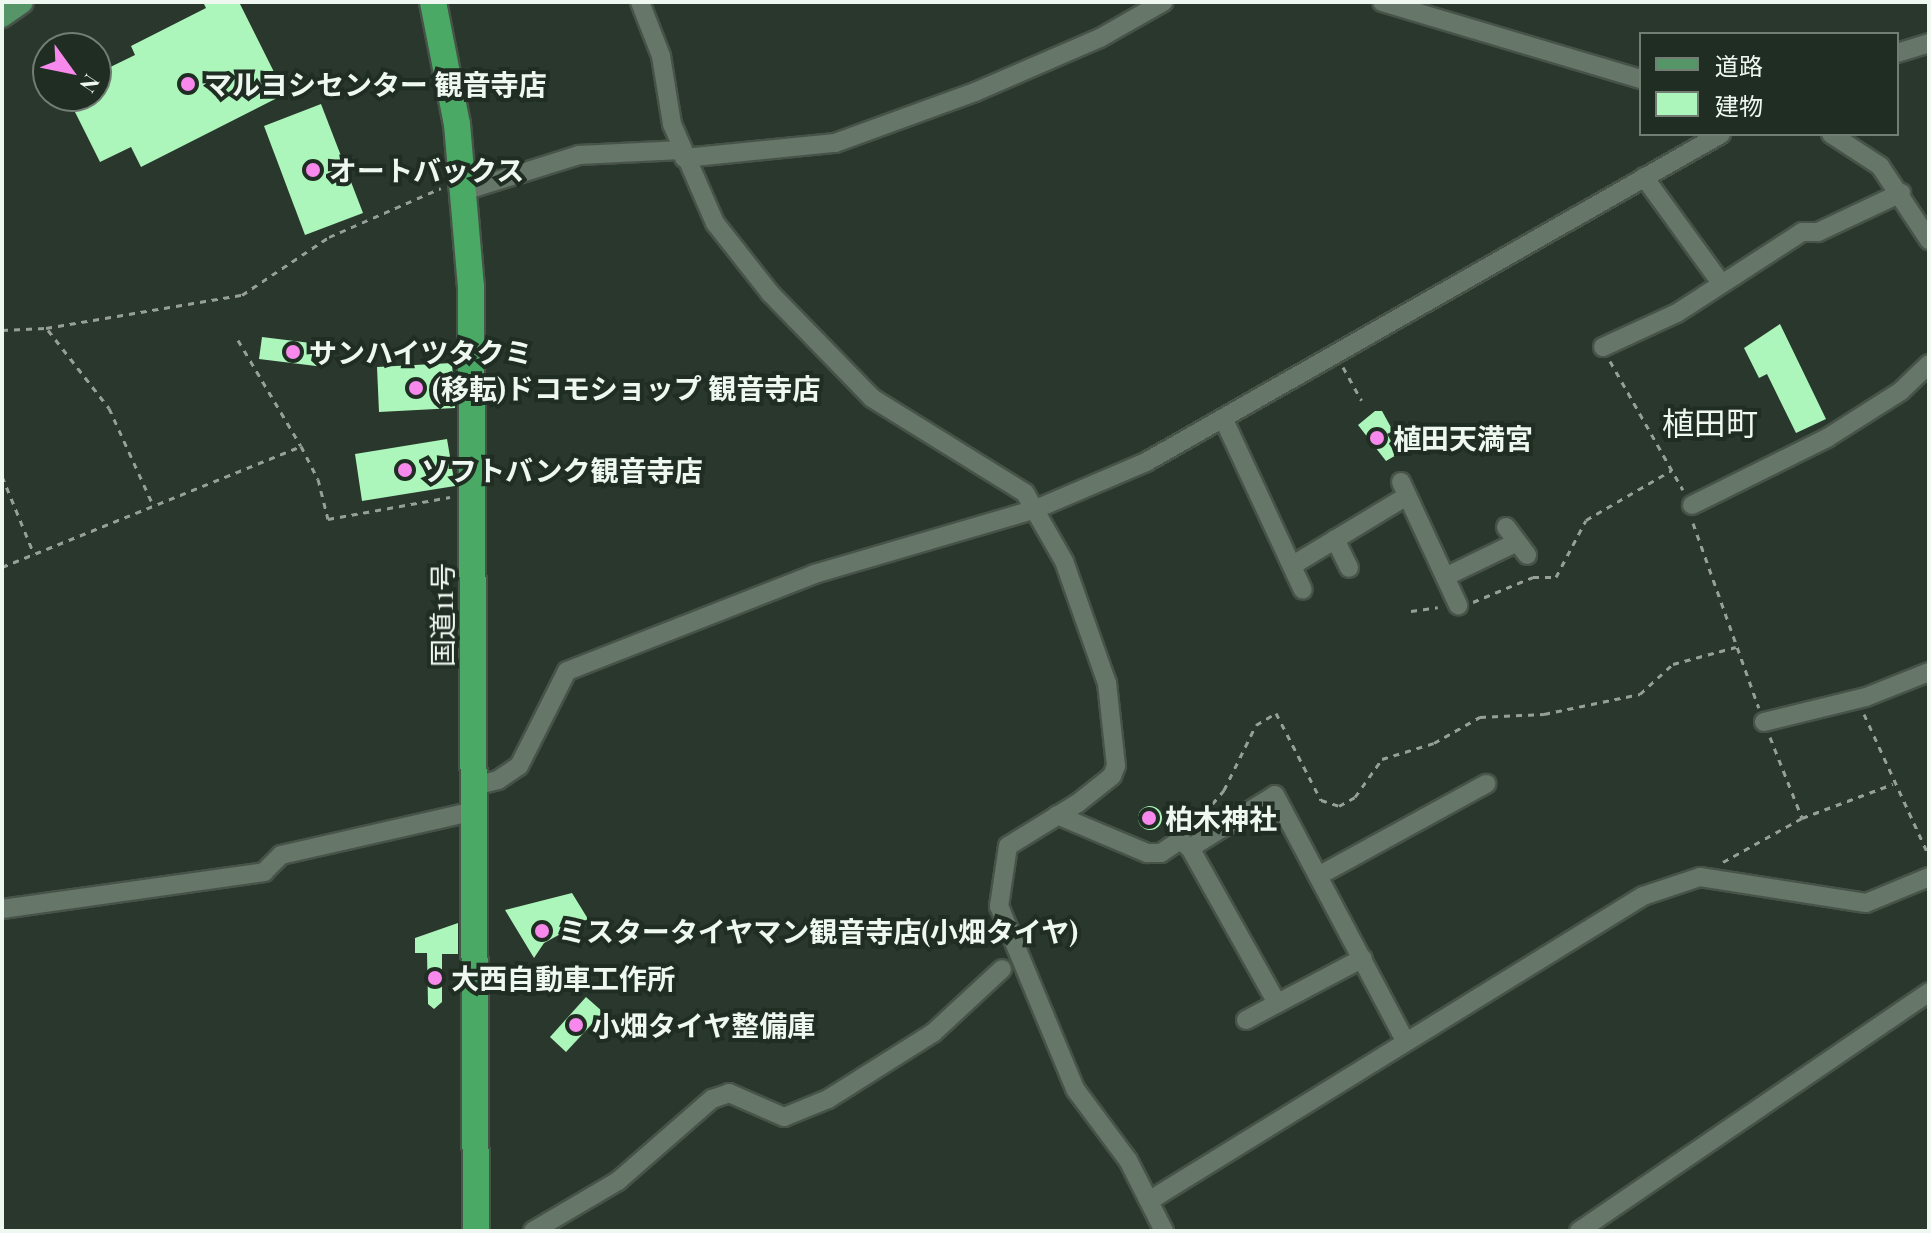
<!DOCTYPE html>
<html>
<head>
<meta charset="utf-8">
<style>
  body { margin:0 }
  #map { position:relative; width:1931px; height:1233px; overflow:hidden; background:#2a372c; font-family:"Playfair Display","Noto Sans JP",serif }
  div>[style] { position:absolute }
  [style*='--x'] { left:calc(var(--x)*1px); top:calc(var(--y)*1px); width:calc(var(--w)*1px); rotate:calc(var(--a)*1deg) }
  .building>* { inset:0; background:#acf6bb }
  .round { border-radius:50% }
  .path>* { height:3px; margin-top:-1.5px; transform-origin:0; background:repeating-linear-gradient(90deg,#96a098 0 6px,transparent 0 12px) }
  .roads { filter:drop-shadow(2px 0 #475349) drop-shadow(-2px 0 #475349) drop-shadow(0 2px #475349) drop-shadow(0 -2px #475349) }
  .minor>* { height:18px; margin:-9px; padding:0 9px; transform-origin:9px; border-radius:9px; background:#667669 }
  .major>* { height:22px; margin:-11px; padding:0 11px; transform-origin:11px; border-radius:11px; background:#559567 }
  .highway>* { height:26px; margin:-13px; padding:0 13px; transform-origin:13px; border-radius:13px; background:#4aaa65 }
  .dots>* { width:22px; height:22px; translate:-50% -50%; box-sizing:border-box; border:4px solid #202d22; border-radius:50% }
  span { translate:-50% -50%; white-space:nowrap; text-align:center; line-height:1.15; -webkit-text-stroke:8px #202d22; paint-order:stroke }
  .poi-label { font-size:28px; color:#eef7f0; font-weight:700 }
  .left { translate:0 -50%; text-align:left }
  .street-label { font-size:28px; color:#eef7f0 }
  .quarter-label { font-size:32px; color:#eef7f0 }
  .frame { position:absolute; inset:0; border:4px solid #eef7f0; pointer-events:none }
  .legend { position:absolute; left:1639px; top:32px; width:260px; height:104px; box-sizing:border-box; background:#202d22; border:2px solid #727e74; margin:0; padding:10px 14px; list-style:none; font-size:24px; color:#eef7f0 }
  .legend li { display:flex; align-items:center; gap:16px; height:40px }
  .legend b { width:40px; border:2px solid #727e74 }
  .north { position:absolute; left:32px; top:32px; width:80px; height:80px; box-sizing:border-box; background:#202d22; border:2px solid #727e74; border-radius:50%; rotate:123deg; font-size:22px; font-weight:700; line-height:32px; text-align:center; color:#eef7f0 }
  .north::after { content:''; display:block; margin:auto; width:28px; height:36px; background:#f788ec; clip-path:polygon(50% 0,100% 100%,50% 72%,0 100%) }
</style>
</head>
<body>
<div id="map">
  <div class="building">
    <i style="clip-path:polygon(203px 2px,239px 2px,285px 94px,141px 167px,131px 147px,100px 162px,67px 96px,96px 96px,96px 74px,135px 55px,131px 46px,206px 8px)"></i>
    <i style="clip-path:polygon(321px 104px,363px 213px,305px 235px,264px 126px)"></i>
    <i style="clip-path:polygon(1780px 324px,1826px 419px,1796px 433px,1767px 374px,1759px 378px,1744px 348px)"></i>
    <i style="clip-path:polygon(262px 337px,327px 345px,324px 367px,259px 359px)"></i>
    <i style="clip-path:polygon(452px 363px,455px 408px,379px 412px,377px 367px)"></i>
    <i style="clip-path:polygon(1375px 411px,1382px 411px,1393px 431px,1387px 434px,1398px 454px,1386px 461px,1358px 425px)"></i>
    <i style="clip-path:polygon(447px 439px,455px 486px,362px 501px,355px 454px)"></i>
    <i class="round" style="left:1138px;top:806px;width:24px;height:24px"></i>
    <i style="clip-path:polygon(572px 893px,588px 919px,544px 943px,534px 958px,505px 910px)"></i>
    <i style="clip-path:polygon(458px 923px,458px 954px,442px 954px,442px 1002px,434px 1009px,428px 1004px,427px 953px,415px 953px,415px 938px)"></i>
    <i style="clip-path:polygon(586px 997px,603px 1012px,566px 1052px,550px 1037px)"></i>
  </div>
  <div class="path">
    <i style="--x:2;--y:330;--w:44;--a:-2.6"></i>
    <i style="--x:46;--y:328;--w:199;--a:-9.6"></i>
    <i style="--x:242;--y:295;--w:105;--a:-33.7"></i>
    <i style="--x:329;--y:237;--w:122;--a:-23.6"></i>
    <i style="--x:48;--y:330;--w:99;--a:52"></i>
    <i style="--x:109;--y:408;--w:104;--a:65.6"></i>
    <i style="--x:238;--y:340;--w:123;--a:59.3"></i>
    <i style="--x:1610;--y:361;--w:148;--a:60.5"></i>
    <i style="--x:1343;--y:367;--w:38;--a:61"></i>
    <i style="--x:2;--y:476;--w:84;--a:67.7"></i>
    <i style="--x:1693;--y:523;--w:196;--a:70.4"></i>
    <i style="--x:2;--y:567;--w:323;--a:-22"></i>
    <i style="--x:301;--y:446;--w:37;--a:63"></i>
    <i style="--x:318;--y:479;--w:41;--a:76"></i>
    <i style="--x:328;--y:519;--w:124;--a:-10.2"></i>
    <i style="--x:1473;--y:602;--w:65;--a:-22.6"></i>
    <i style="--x:1533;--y:577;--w:23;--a:0"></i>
    <i style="--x:1556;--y:577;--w:64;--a:-62.2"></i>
    <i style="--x:1586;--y:520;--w:99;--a:-30.2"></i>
    <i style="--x:1411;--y:611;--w:27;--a:-8"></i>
    <i style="--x:1864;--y:714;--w:156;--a:65.4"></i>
    <i style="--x:1770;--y:737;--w:87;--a:68.4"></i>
    <i style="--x:1197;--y:822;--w:42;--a:-49.8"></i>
    <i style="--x:1224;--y:790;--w:72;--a:-63.8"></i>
    <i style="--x:1256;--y:725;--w:23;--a:-31"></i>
    <i style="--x:1276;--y:713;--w:98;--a:62.7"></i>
    <i style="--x:1321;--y:800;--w:19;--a:18"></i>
    <i style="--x:1339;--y:806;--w:18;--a:-29"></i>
    <i style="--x:1355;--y:797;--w:47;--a:-54.6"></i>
    <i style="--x:1382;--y:759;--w:54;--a:-17.1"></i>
    <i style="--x:1434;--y:743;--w:53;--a:-29.5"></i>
    <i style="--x:1480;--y:717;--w:64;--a:-2.7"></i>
    <i style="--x:1544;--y:714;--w:98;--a:-11.8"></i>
    <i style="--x:1640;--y:694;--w:45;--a:-42.3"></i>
    <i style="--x:1673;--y:664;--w:65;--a:-15.1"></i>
    <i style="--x:1723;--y:862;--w:90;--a:-29.1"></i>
    <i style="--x:1802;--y:818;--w:97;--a:-20.5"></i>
  </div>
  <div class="roads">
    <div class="minor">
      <i style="--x:640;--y:2;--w:58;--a:68.7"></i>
      <i style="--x:661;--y:56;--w:69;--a:80.8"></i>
      <i style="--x:672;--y:124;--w:108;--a:66.5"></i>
      <i style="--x:715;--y:223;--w:89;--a:51.8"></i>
      <i style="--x:770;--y:293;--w:146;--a:45.8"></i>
      <i style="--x:872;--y:398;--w:180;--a:31.8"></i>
      <i style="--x:1025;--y:493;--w:78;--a:60.2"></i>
      <i style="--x:1064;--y:561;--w:129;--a:70.6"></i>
      <i style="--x:1107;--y:683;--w:83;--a:83.8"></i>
      <i style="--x:1116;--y:766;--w:11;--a:112"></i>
      <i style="--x:1112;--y:776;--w:43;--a:141.5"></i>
      <i style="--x:1078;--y:803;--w:82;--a:148.4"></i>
      <i style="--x:1008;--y:846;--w:61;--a:98.5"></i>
      <i style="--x:999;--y:906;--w:198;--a:67.4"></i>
      <i style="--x:1075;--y:1089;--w:89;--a:53.3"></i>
      <i style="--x:1128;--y:1160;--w:80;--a:63.1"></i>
      <i style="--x:1382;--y:2;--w:270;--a:16.6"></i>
      <i style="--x:1897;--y:53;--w:34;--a:-17"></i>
      <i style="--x:1831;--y:134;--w:59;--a:33.1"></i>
      <i style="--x:1880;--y:166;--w:89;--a:56.5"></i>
      <i style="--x:684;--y:158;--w:152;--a:-5.7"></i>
      <i style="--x:835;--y:143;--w:149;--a:-20"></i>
      <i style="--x:975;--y:92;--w:136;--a:-23.4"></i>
      <i style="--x:1100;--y:38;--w:73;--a:-29.7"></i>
      <i style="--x:1644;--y:177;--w:131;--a:54"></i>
      <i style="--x:464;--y:191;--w:121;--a:-17.4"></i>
      <i style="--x:579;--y:155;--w:103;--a:-2.8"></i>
      <i style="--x:1603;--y:347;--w:81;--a:-24.7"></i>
      <i style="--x:1677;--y:313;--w:149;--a:-32.9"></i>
      <i style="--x:1802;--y:232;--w:16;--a:0"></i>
      <i style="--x:1818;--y:232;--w:92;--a:-25.2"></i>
      <i style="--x:1224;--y:420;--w:187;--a:65.1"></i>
      <i style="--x:1401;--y:482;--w:136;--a:65.1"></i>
      <i style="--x:1692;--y:505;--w:151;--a:-26.4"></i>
      <i style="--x:1827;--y:438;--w:88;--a:-32.4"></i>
      <i style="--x:1901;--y:391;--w:39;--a:-44"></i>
      <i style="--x:1506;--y:527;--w:35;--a:53"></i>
      <i style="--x:1335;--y:539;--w:32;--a:64"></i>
      <i style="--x:1293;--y:565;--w:133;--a:-31.2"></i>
      <i style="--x:1445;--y:577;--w:80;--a:-25.9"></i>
      <i style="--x:1764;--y:722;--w:105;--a:-13.8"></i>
      <i style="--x:1866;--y:697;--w:68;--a:-21.6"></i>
      <i style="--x:474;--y:786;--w:25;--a:-14"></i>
      <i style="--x:498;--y:780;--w:25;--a:-34"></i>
      <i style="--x:519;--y:766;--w:106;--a:-63.2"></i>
      <i style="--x:567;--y:671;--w:265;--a:-21.4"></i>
      <i style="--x:814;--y:574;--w:231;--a:-16.3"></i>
      <i style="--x:1036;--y:509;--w:120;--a:-23.1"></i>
      <i style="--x:1146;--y:462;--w:662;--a:-29.7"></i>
      <i style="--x:1057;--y:815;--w:98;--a:22.9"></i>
      <i style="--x:1147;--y:853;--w:14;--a:0"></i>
      <i style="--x:1161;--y:853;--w:23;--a:-34"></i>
      <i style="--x:1180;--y:840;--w:13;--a:39"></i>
      <i style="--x:1318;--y:876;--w:192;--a:-28.7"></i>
      <i style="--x:2;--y:909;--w:265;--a:-8"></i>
      <i style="--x:264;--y:872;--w:24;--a:-45"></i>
      <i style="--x:281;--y:855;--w:198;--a:-12.8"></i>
      <i style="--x:1277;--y:1003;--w:178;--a:-119.3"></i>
      <i style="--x:1190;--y:848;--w:100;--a:-31.9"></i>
      <i style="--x:1275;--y:795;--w:278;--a:62.1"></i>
      <i style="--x:1246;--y:1020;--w:132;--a:-27.9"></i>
      <i style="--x:1152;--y:1199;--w:577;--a:-31.68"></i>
      <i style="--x:1643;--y:896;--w:60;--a:-18.4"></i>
      <i style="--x:1700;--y:877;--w:168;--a:8.9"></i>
      <i style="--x:1866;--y:903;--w:68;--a:-22.4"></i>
      <i style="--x:533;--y:1231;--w:99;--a:-30.5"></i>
      <i style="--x:618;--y:1181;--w:125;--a:-41.1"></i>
      <i style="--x:712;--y:1099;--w:18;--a:-19"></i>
      <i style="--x:729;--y:1093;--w:60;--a:23.6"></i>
      <i style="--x:784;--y:1117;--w:48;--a:-22.2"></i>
      <i style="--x:828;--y:1099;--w:124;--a:-32.2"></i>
      <i style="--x:933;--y:1033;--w:94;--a:-42.8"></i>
      <i style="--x:1579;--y:1231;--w:424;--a:-34.3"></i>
    </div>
    <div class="major">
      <i style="--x:2;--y:16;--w:24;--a:-35"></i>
    </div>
    <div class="highway">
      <i style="--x:433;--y:2;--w:124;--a:78.9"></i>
      <i style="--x:457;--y:124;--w:164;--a:85.1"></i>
      <i style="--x:471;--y:287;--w:944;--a:89.7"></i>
    </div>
  </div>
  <div class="dots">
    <i style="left:188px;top:84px;background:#f788ec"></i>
    <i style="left:313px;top:170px;background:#f788ec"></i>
    <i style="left:293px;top:352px;background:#f788ec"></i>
    <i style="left:416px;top:388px;background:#f788ec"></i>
    <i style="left:1377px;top:438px;background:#f788ec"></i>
    <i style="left:405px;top:470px;background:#f788ec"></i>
    <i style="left:1149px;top:818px;background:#f788ec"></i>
    <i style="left:542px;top:931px;background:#f788ec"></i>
    <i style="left:435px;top:978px;background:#f788ec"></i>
    <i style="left:576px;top:1025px;background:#f788ec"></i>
  </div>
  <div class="poi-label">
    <span class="left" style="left:204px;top:84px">マルヨシセンター 観音寺店</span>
    <span class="left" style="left:329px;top:170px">オートバックス</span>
    <span class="left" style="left:309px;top:352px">サンハイツタクミ</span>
    <span class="left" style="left:432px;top:388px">(移転)ドコモショップ 観音寺店</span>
    <span class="left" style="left:1393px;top:438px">植田天満宮</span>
    <span class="left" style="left:421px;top:470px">ソフトバンク観音寺店</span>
    <span class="left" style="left:1165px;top:818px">柏木神社</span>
    <span class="left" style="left:558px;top:931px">ミスタータイヤマン観音寺店(小畑タイヤ)</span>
    <span class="left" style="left:451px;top:978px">大西自動車工作所</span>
    <span class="left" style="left:592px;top:1025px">小畑タイヤ整備庫</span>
  </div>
  <div class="street-label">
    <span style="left:442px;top:615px;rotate:-90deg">国道11号</span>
  </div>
  <div class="quarter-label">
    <span style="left:1710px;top:422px">植田町</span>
  </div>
  <div class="frame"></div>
  <ul class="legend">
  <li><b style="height:10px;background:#559567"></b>道路</li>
  <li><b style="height:22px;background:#acf6bb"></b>建物</li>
  </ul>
  <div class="north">N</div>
</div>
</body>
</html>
